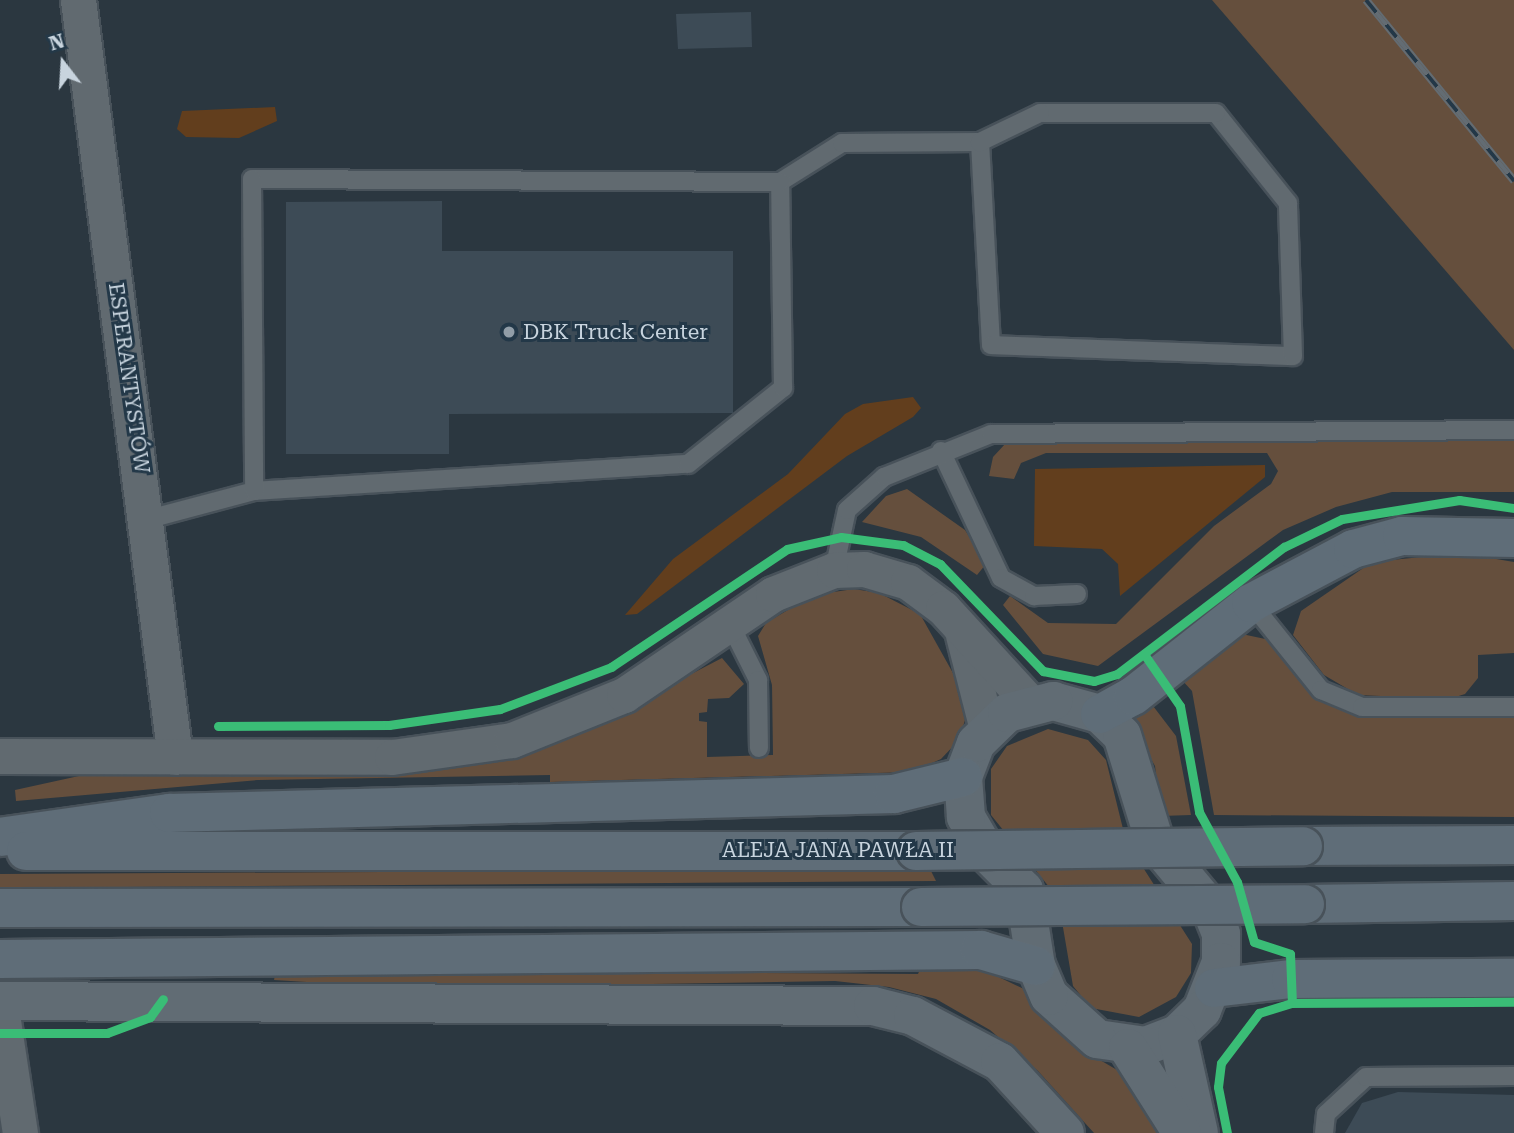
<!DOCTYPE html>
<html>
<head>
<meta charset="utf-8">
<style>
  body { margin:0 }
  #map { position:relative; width:1514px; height:1133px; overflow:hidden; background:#2b3740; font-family:"Roboto Serif",serif }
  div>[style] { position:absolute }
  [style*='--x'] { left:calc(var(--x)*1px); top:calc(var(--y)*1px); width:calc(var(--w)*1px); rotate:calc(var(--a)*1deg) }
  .green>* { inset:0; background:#654f3d }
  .water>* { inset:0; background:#623e1d }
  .building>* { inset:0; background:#3d4b56 }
  .roads { filter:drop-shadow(2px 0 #48525a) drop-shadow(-2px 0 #48525a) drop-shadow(0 2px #48525a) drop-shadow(0 -2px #48525a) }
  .lane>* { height:18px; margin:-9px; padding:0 9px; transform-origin:9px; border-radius:9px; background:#616a70 }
  .street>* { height:35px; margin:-17.5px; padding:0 17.5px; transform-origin:17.5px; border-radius:17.5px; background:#616a70 }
  .secondary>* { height:38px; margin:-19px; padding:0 19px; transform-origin:19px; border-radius:19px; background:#616c74 }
  .primary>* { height:38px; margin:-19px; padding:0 19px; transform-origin:19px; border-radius:19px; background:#5f6d78 }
  .rail>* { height:8px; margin-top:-4px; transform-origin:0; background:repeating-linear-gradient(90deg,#233848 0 16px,#636c73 0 32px); box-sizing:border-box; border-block:2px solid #636c73 }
  .bridges { filter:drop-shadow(2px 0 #48525a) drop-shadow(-2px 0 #48525a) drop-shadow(0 2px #48525a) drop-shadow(0 -2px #48525a) }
  .primary-bridge>* { height:38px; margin:-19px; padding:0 19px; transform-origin:19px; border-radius:19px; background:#5f6d78 }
  .cycleway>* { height:9px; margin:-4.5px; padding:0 4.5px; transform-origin:4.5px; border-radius:4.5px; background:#3abd76 }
  .dots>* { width:19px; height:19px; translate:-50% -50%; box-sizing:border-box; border:4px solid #233848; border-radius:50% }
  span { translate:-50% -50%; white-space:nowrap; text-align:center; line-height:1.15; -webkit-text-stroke:6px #233848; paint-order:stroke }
  .poi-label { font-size:21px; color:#c8d4de }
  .left { translate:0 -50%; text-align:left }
  .street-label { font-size:21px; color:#c8d4de }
  .north { position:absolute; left:28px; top:28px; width:70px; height:70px; -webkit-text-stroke:5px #233848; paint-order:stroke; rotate:343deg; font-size:19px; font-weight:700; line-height:28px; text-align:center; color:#c8d4de }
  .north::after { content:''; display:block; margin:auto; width:24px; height:32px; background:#c8d4de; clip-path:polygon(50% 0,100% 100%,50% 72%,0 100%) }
</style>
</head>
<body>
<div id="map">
  <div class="green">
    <i style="clip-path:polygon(1212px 0,1514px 0,1514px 350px)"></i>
    <i style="clip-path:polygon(1514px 438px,1514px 492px,1392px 492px,1336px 507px,1283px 530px,1098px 666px,1043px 654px,1003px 605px,1010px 596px,1048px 623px,1116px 624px,1214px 526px,1271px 484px,1278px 471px,1267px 453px,1046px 453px,1021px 463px,1014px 479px,989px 476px,993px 457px,1006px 443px)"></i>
    <i style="clip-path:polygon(907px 489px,965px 530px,986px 564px,977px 575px,921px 537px,862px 522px,886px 496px)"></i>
    <i style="clip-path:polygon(1461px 553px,1514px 562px,1514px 653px,1478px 655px,1478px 678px,1465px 694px,1449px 699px,1358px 695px,1324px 675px,1293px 635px,1301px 611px,1372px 562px)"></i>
    <i style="clip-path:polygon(854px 589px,879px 593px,920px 614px,958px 682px,965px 720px,959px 740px,941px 759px,912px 772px,550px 782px,550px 775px,258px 780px,16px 801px,15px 790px,88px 774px,450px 767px,574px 735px,722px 658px,744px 684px,729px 698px,708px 699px,707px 712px,699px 713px,699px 721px,707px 722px,707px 757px,773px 755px,772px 685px,758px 636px,766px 623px,813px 595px)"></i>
    <i style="clip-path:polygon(1237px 633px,1270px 640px,1316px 696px,1357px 717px,1514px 717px,1514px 817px,1214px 815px,1192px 691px,1181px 679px)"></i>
    <i style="clip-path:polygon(1150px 702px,1176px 736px,1191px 815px,1161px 816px,1155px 766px,1127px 717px)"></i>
    <i style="clip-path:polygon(1048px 729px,1088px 740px,1106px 760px,1126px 841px,1192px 944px,1191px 973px,1176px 997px,1139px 1017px,1091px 1008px,1073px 986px,1058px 898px,991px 815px,991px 769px,1007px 746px)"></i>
    <i style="clip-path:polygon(930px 869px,936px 881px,0 888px,0 874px)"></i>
    <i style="clip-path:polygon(921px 967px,982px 969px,1024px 989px,1069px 1042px,1124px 1074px,1159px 1133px,1094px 1133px,1038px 1071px,990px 1030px,936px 999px,889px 987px,835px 981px,406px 988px,274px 980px,276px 970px,918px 974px)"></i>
  </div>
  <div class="water">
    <i style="clip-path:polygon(275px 107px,277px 121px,239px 138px,186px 137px,177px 129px,182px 111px)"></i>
    <i style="clip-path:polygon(913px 397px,921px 408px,913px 417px,847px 456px,637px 614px,625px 615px,673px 559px,788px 474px,845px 414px,863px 404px)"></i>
    <i style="clip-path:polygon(1265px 465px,1265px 477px,1120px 596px,1118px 564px,1102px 549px,1034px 546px,1035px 469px)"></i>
  </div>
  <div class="building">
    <i style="clip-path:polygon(751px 12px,752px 47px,678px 49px,676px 14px)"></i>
    <i style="clip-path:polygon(442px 201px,442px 251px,733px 251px,733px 413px,449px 414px,449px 454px,286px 454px,286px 202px)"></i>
    <i style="clip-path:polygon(1398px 1092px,1514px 1095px,1514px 1133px,1345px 1133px,1362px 1103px)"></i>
  </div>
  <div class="roads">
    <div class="lane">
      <i style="--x:780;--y:182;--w:73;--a:-32.2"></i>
      <i style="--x:842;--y:143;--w:138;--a:-0.4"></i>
      <i style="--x:980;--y:142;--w:203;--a:86.9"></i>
      <i style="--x:991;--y:345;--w:302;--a:2.1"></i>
      <i style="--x:1293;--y:356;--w:153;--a:-91.9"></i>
      <i style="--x:1288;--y:203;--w:115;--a:-128.7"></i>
      <i style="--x:1216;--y:113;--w:176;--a:180"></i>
      <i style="--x:1040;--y:113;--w:67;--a:154.2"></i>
      <i style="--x:941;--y:451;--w:140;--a:64.7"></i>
      <i style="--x:1001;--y:578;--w:38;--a:29"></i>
      <i style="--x:1034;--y:596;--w:43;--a:-2.7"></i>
      <i style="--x:149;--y:519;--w:109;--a:-14.9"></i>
      <i style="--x:254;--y:491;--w:435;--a:-3.6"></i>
      <i style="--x:688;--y:464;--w:122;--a:-38.7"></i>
      <i style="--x:783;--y:388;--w:206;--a:-90.8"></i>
      <i style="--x:780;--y:182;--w:528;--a:-179.67"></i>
      <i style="--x:252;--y:179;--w:312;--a:89.6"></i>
      <i style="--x:834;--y:570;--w:61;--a:-77.8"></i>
      <i style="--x:847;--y:510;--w:50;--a:-41.7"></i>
      <i style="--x:884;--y:477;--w:115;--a:-21.9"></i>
      <i style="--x:991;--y:434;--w:523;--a:-0.44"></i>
      <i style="--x:1251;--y:603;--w:112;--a:51.2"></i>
      <i style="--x:1321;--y:690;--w:44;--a:22.5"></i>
      <i style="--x:1362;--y:707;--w:152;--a:0"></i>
      <i style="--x:730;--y:624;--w:63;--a:63.4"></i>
      <i style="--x:758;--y:680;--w:68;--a:89.2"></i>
      <i style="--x:1324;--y:1133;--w:19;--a:-84"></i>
      <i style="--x:1326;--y:1114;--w:54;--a:-42.8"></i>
      <i style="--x:1366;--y:1077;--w:148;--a:-0.4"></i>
    </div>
    <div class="street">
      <i style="--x:78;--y:0;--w:763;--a:82.7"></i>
      <i style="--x:963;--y:635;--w:97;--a:75.7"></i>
      <i style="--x:0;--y:756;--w:392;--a:0.1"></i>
      <i style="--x:392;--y:757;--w:121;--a:-8.1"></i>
      <i style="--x:512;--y:740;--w:121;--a:-21.9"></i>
      <i style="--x:624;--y:695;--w:180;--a:-34.1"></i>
      <i style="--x:773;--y:594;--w:66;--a:-21.5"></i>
      <i style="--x:834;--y:570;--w:30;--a:-2"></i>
      <i style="--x:864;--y:569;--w:46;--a:16.5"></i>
      <i style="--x:908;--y:582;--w:44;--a:36.6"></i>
      <i style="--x:943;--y:608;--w:130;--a:47.5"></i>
      <i style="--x:0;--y:1001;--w:134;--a:81.4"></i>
    </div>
    <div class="secondary">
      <i style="--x:1053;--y:701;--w:49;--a:15.5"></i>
      <i style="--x:1100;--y:714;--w:30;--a:44"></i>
      <i style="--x:1122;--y:735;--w:112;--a:72.9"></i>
      <i style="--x:1155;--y:842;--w:87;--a:50.1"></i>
      <i style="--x:1211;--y:909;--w:27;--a:68"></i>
      <i style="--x:1221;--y:934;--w:28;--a:90"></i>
      <i style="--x:1221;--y:962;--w:52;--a:111.6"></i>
      <i style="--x:1202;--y:1010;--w:35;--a:136"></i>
      <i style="--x:1177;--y:1034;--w:33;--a:159"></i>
      <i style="--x:1146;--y:1046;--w:49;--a:-171.9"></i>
      <i style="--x:1097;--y:1039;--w:64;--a:-138.1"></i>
      <i style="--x:1049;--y:996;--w:33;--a:-113"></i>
      <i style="--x:1036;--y:966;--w:77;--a:-99"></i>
      <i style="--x:1024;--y:890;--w:52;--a:-135"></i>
      <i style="--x:987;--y:853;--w:42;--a:-120.3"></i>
      <i style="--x:966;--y:817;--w:40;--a:-94.3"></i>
      <i style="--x:963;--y:777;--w:36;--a:-69"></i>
      <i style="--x:976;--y:743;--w:43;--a:-44.1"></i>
      <i style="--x:1007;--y:713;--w:48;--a:-14.6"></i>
      <i style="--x:0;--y:1001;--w:873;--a:0.33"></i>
      <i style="--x:873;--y:1006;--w:41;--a:14"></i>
      <i style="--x:913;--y:1016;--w:98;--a:27.9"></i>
      <i style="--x:1000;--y:1062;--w:96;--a:47.5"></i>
      <i style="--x:1177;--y:1034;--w:101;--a:77.5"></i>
      <i style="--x:1128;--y:1048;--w:101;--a:57.6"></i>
    </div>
    <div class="primary">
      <i style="--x:1100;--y:714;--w:38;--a:-29"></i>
      <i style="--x:1133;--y:696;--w:150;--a:-38.2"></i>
      <i style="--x:1251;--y:603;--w:115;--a:-27.9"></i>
      <i style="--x:1353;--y:549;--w:51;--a:-14.9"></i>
      <i style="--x:1402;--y:536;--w:112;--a:1"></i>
      <i style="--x:0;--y:837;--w:171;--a:-8.1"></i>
      <i style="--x:169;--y:813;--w:725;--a:-1.5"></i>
      <i style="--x:894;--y:794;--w:71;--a:-13.8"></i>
      <i style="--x:1303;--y:846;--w:211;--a:-0.3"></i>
      <i style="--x:26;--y:851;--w:890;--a:0"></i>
      <i style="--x:1305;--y:904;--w:209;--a:-0.8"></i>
      <i style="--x:0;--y:908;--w:921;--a:-0.06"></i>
      <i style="--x:0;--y:959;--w:981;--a:-0.53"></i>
      <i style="--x:981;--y:950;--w:57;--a:16.2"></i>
      <i style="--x:1214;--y:988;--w:78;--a:-6.7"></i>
      <i style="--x:1291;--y:979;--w:223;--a:-0.3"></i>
    </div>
  </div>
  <div class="rail">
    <i style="--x:1366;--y:0;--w:234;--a:50.7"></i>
  </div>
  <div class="bridges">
    <div class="primary-bridge">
      <i style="--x:916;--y:851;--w:387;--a:-0.7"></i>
      <i style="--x:921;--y:907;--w:384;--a:-0.4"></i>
    </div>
  </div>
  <div class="cycleway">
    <i style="--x:1144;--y:654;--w:63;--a:55.3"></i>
    <i style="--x:1180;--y:706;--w:108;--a:79.8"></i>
    <i style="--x:1199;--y:812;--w:80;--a:61.5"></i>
    <i style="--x:1237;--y:882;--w:62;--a:74.2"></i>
    <i style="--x:1254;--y:942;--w:38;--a:18"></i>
    <i style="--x:1290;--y:954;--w:49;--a:87.7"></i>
    <i style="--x:218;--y:726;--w:171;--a:-0.3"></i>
    <i style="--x:389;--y:725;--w:112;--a:-8.2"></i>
    <i style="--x:500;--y:709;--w:119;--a:-20.7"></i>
    <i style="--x:611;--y:667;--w:212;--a:-33.8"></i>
    <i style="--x:787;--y:549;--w:55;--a:-12.5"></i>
    <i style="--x:841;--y:537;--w:63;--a:7.4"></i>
    <i style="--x:903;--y:545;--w:42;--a:27.2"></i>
    <i style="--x:940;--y:564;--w:149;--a:46.1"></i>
    <i style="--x:1043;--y:671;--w:52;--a:11.1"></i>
    <i style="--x:1094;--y:681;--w:24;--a:-17"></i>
    <i style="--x:1117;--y:674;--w:210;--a:-37.3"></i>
    <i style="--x:1284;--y:547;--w:64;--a:-25.8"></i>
    <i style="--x:1342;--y:519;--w:119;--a:-9.2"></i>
    <i style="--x:1459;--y:500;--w:56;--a:8.3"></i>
    <i style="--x:0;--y:1033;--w:107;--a:0"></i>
    <i style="--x:107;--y:1033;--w:46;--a:-20.4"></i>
    <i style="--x:150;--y:1017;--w:22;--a:-54"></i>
    <i style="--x:1227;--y:1133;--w:47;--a:-101.1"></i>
    <i style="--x:1218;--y:1087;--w:24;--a:-83"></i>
    <i style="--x:1221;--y:1063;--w:63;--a:-52.8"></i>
    <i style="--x:1259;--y:1013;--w:34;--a:-17"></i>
    <i style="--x:1292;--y:1003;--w:222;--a:-0.3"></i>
  </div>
  <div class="dots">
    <i style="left:509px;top:332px;background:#919da7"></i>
  </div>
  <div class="poi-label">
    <span class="left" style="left:523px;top:332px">DBK Truck Center</span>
  </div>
  <div class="street-label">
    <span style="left:129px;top:378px;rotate:82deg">ESPERANTYSTÓW</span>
    <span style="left:838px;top:850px">ALEJA JANA PAWŁA II</span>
  </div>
  <div class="north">N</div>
</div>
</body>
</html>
